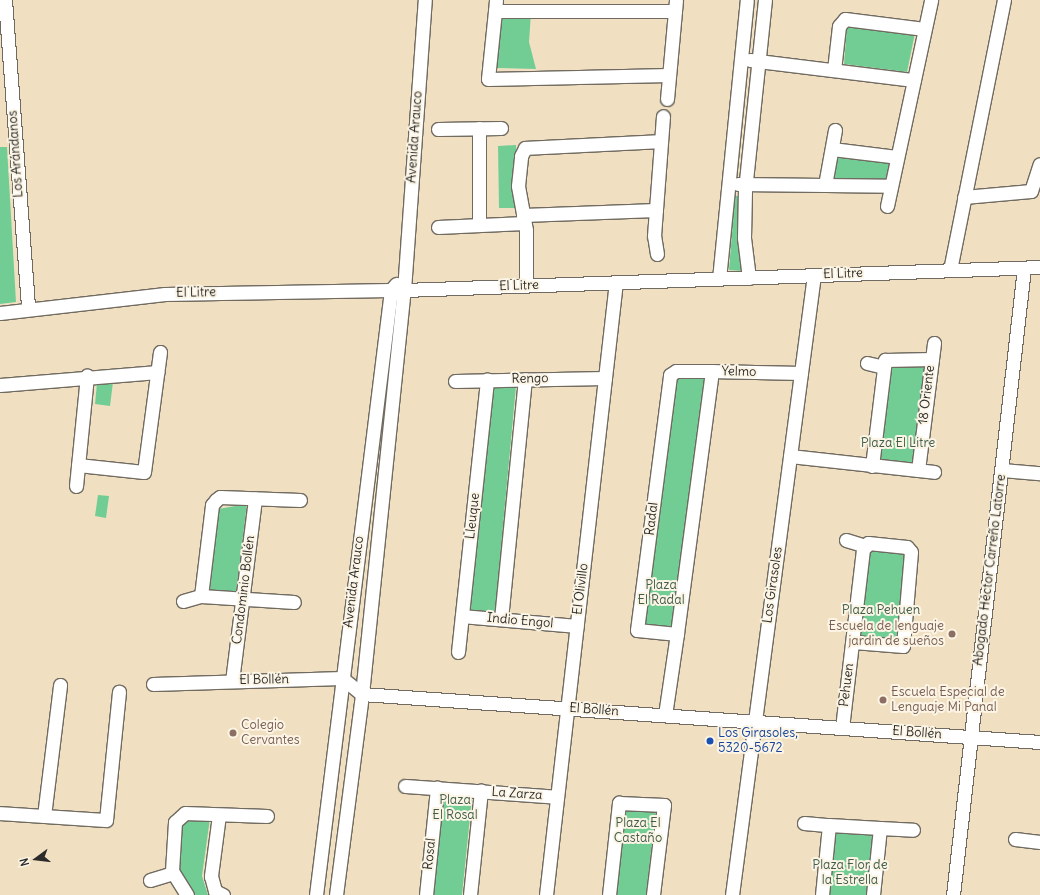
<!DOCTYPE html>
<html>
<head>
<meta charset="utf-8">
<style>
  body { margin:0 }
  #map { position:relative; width:1040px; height:895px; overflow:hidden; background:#f0e0c1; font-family:Delius,sans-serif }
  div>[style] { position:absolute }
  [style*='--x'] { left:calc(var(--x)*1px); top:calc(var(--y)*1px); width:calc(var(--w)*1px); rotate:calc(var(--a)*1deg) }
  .green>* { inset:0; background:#72cd94 }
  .roads { filter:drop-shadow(1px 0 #706a60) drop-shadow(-1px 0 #706a60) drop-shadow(0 1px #706a60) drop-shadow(0 -1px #706a60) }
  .minor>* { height:13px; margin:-6.5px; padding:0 6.5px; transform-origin:6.5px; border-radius:6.5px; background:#fff }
  .dots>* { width:11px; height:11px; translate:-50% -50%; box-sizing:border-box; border:2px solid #fcf5e5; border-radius:50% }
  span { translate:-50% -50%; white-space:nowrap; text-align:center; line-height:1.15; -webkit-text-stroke:4px #fcf5e5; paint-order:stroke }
  .street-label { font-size:13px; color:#2b2b2b }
  .park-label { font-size:13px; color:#405c4a }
  .education-label { font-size:13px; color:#785e54 }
  .right { translate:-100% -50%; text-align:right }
  .left { translate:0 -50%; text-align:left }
  .transit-label { font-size:13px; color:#164399 }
  .north { position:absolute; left:16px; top:839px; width:40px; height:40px; -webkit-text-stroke:3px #fcf5e5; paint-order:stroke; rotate:255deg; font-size:11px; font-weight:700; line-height:16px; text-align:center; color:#2b2b2b }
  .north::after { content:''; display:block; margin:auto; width:14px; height:18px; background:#2b2b2b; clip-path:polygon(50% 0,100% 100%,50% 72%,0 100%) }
</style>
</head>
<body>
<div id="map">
  <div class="green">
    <i style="clip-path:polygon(497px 12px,531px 13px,529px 42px,536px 69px,497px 68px)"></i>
    <i style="clip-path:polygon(847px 25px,915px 33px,907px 72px,844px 64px)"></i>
    <i style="clip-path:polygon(516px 145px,518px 208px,499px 208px,498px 146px)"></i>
    <i style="clip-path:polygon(0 147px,7px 147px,16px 302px,0 304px)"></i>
    <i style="clip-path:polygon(836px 154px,890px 162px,886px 180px,832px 179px)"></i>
    <i style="clip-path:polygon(735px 196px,741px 196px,742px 271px,729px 270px)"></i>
    <i style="clip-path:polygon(923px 363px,926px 367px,916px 463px,880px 462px,876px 456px,888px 368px,892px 364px)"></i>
    <i style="clip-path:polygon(674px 375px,707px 375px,673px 629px,639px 626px)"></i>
    <i style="clip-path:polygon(113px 382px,110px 406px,95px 404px,97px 383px)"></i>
    <i style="clip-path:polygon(516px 386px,495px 613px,469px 610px,493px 387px)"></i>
    <i style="clip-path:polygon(98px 495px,109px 496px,106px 518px,95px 516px)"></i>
    <i style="clip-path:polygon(247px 504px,236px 594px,210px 590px,218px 509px)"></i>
    <i style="clip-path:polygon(871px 546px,908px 554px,896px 640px,862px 639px,857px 635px,866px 552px)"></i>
    <i style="clip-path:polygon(448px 792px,472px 797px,462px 895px,432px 895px,440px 797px)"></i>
    <i style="clip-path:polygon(624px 810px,656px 810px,646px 895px,615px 895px)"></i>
    <i style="clip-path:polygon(210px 818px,202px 876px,208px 895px,192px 895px,190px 885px,178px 868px,179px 825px,185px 819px)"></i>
    <i style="clip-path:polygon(836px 830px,873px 832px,867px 895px,828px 895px)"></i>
  </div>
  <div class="roads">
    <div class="minor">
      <i style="--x:5;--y:0;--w:309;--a:85.7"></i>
      <i style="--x:496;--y:0;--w:11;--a:95"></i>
      <i style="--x:495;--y:11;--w:180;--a:0"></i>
      <i style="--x:495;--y:11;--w:68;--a:95.9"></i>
      <i style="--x:488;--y:79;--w:181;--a:-1.3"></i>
      <i style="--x:750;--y:60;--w:165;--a:7"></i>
      <i style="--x:834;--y:70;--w:44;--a:-83.5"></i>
      <i style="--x:839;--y:26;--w:9;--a:-49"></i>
      <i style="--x:845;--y:19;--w:80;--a:7.2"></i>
      <i style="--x:667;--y:99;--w:99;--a:-84.8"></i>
      <i style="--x:438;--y:129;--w:63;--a:-0.9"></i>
      <i style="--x:832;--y:149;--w:65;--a:7"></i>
      <i style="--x:738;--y:184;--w:153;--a:0.7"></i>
      <i style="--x:825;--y:185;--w:56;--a:-79.7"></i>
      <i style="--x:964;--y:197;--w:67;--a:-5.1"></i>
      <i style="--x:1031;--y:191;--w:28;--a:-72"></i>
      <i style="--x:887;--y:206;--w:211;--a:-77.9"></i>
      <i style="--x:523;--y:215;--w:133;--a:-2.2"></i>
      <i style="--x:479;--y:225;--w:97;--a:-90"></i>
      <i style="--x:438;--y:227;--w:86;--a:-2.7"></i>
      <i style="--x:657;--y:254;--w:18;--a:-99"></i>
      <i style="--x:654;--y:236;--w:120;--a:-85.7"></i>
      <i style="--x:950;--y:270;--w:275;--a:-78.7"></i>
      <i style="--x:749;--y:278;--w:40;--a:-97.1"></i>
      <i style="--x:744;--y:238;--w:48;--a:-88.8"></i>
      <i style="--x:745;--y:190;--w:191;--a:-84"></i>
      <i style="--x:719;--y:279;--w:280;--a:-84.3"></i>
      <i style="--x:526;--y:285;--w:55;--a:-90"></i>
      <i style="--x:526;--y:230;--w:45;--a:-100.3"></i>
      <i style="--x:518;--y:186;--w:30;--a:-84"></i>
      <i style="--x:521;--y:156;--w:9;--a:-63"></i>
      <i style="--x:525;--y:148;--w:136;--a:-2.9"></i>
      <i style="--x:0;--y:313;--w:166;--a:-6.6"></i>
      <i style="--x:165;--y:294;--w:239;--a:-1"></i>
      <i style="--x:404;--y:290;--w:636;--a:-2.07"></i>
      <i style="--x:867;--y:363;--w:17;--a:13"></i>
      <i style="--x:712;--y:371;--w:265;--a:97.6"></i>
      <i style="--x:677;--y:634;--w:40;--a:-174.3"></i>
      <i style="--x:637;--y:630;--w:257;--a:-82.6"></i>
      <i style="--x:670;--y:375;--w:7;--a:-34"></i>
      <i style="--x:676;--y:371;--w:33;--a:0"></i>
      <i style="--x:709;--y:371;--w:92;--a:1.2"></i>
      <i style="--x:455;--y:381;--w:150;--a:-1.1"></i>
      <i style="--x:0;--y:385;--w:158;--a:-4.7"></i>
      <i style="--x:790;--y:456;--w:145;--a:6.3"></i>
      <i style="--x:78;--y:465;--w:66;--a:6.1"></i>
      <i style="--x:144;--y:472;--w:121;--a:-82.4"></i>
      <i style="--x:872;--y:466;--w:107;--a:-83"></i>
      <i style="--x:885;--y:360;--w:47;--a:-1.2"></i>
      <i style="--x:918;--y:470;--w:128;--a:-82.8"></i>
      <i style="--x:1002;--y:470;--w:38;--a:5"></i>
      <i style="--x:76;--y:486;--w:111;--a:-84.3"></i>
      <i style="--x:846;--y:540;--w:21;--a:17"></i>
      <i style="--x:201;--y:596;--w:92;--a:-83.1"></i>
      <i style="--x:212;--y:505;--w:6;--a:-51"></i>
      <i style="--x:216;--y:500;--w:5;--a:-37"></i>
      <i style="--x:220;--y:497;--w:80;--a:2.1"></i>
      <i style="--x:183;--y:601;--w:19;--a:-16"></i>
      <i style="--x:201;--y:596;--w:93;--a:3.7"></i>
      <i style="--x:462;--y:616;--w:115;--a:5"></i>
      <i style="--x:501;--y:619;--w:241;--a:-84.3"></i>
      <i style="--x:458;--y:652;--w:274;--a:-83.9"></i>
      <i style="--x:232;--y:681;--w:184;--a:-82.8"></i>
      <i style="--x:153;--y:684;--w:189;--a:-1.8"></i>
      <i style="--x:342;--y:678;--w:26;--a:39"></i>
      <i style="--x:362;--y:694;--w:680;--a:4.05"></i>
      <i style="--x:665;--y:715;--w:82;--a:-81.6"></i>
      <i style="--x:842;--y:728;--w:181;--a:-83.3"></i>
      <i style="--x:863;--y:548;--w:7;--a:-45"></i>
      <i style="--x:868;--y:543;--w:39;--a:6"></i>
      <i style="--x:907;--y:547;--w:6;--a:51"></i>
      <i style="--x:911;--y:552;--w:94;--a:94.9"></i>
      <i style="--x:903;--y:646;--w:50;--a:-175.4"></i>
      <i style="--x:405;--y:786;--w:152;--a:4.1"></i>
      <i style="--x:0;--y:813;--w:106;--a:3.8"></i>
      <i style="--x:106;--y:820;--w:129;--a:-84.2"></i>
      <i style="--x:219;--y:815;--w:62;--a:97.5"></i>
      <i style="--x:211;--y:876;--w:16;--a:75"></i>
      <i style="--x:215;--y:891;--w:9;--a:27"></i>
      <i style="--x:44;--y:816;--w:132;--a:-83"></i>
      <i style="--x:804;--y:823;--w:25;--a:5"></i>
      <i style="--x:880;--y:828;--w:33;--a:3"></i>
      <i style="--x:1015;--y:839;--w:25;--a:7"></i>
      <i style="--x:150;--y:880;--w:24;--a:-17"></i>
      <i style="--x:187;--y:895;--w:28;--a:-122"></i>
      <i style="--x:172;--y:871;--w:49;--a:-86.5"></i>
      <i style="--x:175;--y:822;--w:13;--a:-42"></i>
      <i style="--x:185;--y:813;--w:82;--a:2.1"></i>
      <i style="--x:316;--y:895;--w:610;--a:-82.93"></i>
      <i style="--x:391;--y:290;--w:8;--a:-50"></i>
      <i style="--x:336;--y:895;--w:203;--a:-82.6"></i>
      <i style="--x:362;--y:694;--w:406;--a:-84.1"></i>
      <i style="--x:404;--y:290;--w:291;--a:-85.9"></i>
      <i style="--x:426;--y:895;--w:108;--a:-84.1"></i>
      <i style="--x:470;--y:895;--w:105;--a:-84"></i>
      <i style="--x:546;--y:895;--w:617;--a:-83.49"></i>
      <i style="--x:609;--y:895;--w:93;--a:-83.8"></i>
      <i style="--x:619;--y:803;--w:45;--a:2.5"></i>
      <i style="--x:664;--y:805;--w:91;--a:97"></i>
      <i style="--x:732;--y:895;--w:625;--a:-82.47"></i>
      <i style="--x:822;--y:895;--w:70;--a:-84.3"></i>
      <i style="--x:829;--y:825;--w:51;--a:3.4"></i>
      <i style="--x:880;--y:828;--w:67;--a:96"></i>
      <i style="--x:953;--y:895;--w:631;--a:-83.54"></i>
    </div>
  </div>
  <div class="dots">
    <i style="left:952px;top:634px;background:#8d6e63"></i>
    <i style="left:883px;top:700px;background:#8d6e63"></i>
    <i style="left:233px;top:733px;background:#8d6e63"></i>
    <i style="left:710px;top:741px;background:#1a4fb4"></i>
  </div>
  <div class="street-label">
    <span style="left:415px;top:137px;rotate:-86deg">Avenida Arauco</span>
    <span style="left:16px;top:154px;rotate:-94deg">Los Arándanos</span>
    <span style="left:843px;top:274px;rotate:-2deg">El Litre</span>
    <span style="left:519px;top:286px;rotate:-2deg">El Litre</span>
    <span style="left:196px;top:293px;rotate:-1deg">El Litre</span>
    <span style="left:739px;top:372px;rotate:1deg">Yelmo</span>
    <span style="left:530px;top:379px;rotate:-1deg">Rengo</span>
    <span style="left:927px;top:395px;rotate:-83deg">18 Oriente</span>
    <span style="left:473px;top:516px;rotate:-84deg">Lleuque</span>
    <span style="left:652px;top:519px;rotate:-83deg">Radal</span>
    <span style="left:990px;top:570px;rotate:-83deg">Abogado Héctor Carreño Latorre</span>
    <span style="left:354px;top:582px;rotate:-83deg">Avenida Arauco</span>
    <span style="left:773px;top:585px;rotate:-82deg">Los Girasoles</span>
    <span style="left:581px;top:589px;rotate:-83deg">El Olivillo</span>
    <span style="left:244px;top:590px;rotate:-83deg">Condominio Bollén</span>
    <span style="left:520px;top:621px;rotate:5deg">Indio Engol</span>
    <span style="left:264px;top:680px;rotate:-1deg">El Bollén</span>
    <span style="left:847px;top:685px;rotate:-83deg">Pehuen</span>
    <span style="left:594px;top:710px;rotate:4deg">El Bollén</span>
    <span style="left:917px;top:733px;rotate:4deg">El Bollén</span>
    <span style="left:517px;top:794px;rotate:4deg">La Zarza</span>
    <span style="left:430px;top:854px;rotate:-84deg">Rosal</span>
  </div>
  <div class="park-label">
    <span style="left:898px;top:443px">Plaza El Litre</span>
    <span style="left:661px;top:593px">Plaza<br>El Radal</span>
    <span style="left:881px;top:610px">Plaza Pehuen</span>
    <span style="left:455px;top:808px">Plaza<br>El Rosal</span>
    <span style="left:638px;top:831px">Plaza El<br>Castaño</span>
    <span style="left:850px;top:873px">Plaza Flor de<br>la Estrella</span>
  </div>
  <div class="education-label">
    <span class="right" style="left:944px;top:634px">Escuela de lenguaje<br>jardin de sueños</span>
    <span class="left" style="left:891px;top:700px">Escuela Especial de<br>Lenguaje Mi Panal</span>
    <span class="left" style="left:241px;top:733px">Colegio<br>Cervantes</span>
  </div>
  <div class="transit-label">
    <span class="left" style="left:718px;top:741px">Los Girasoles,<br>5320-5672</span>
  </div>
  <div class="north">N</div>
</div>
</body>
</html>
